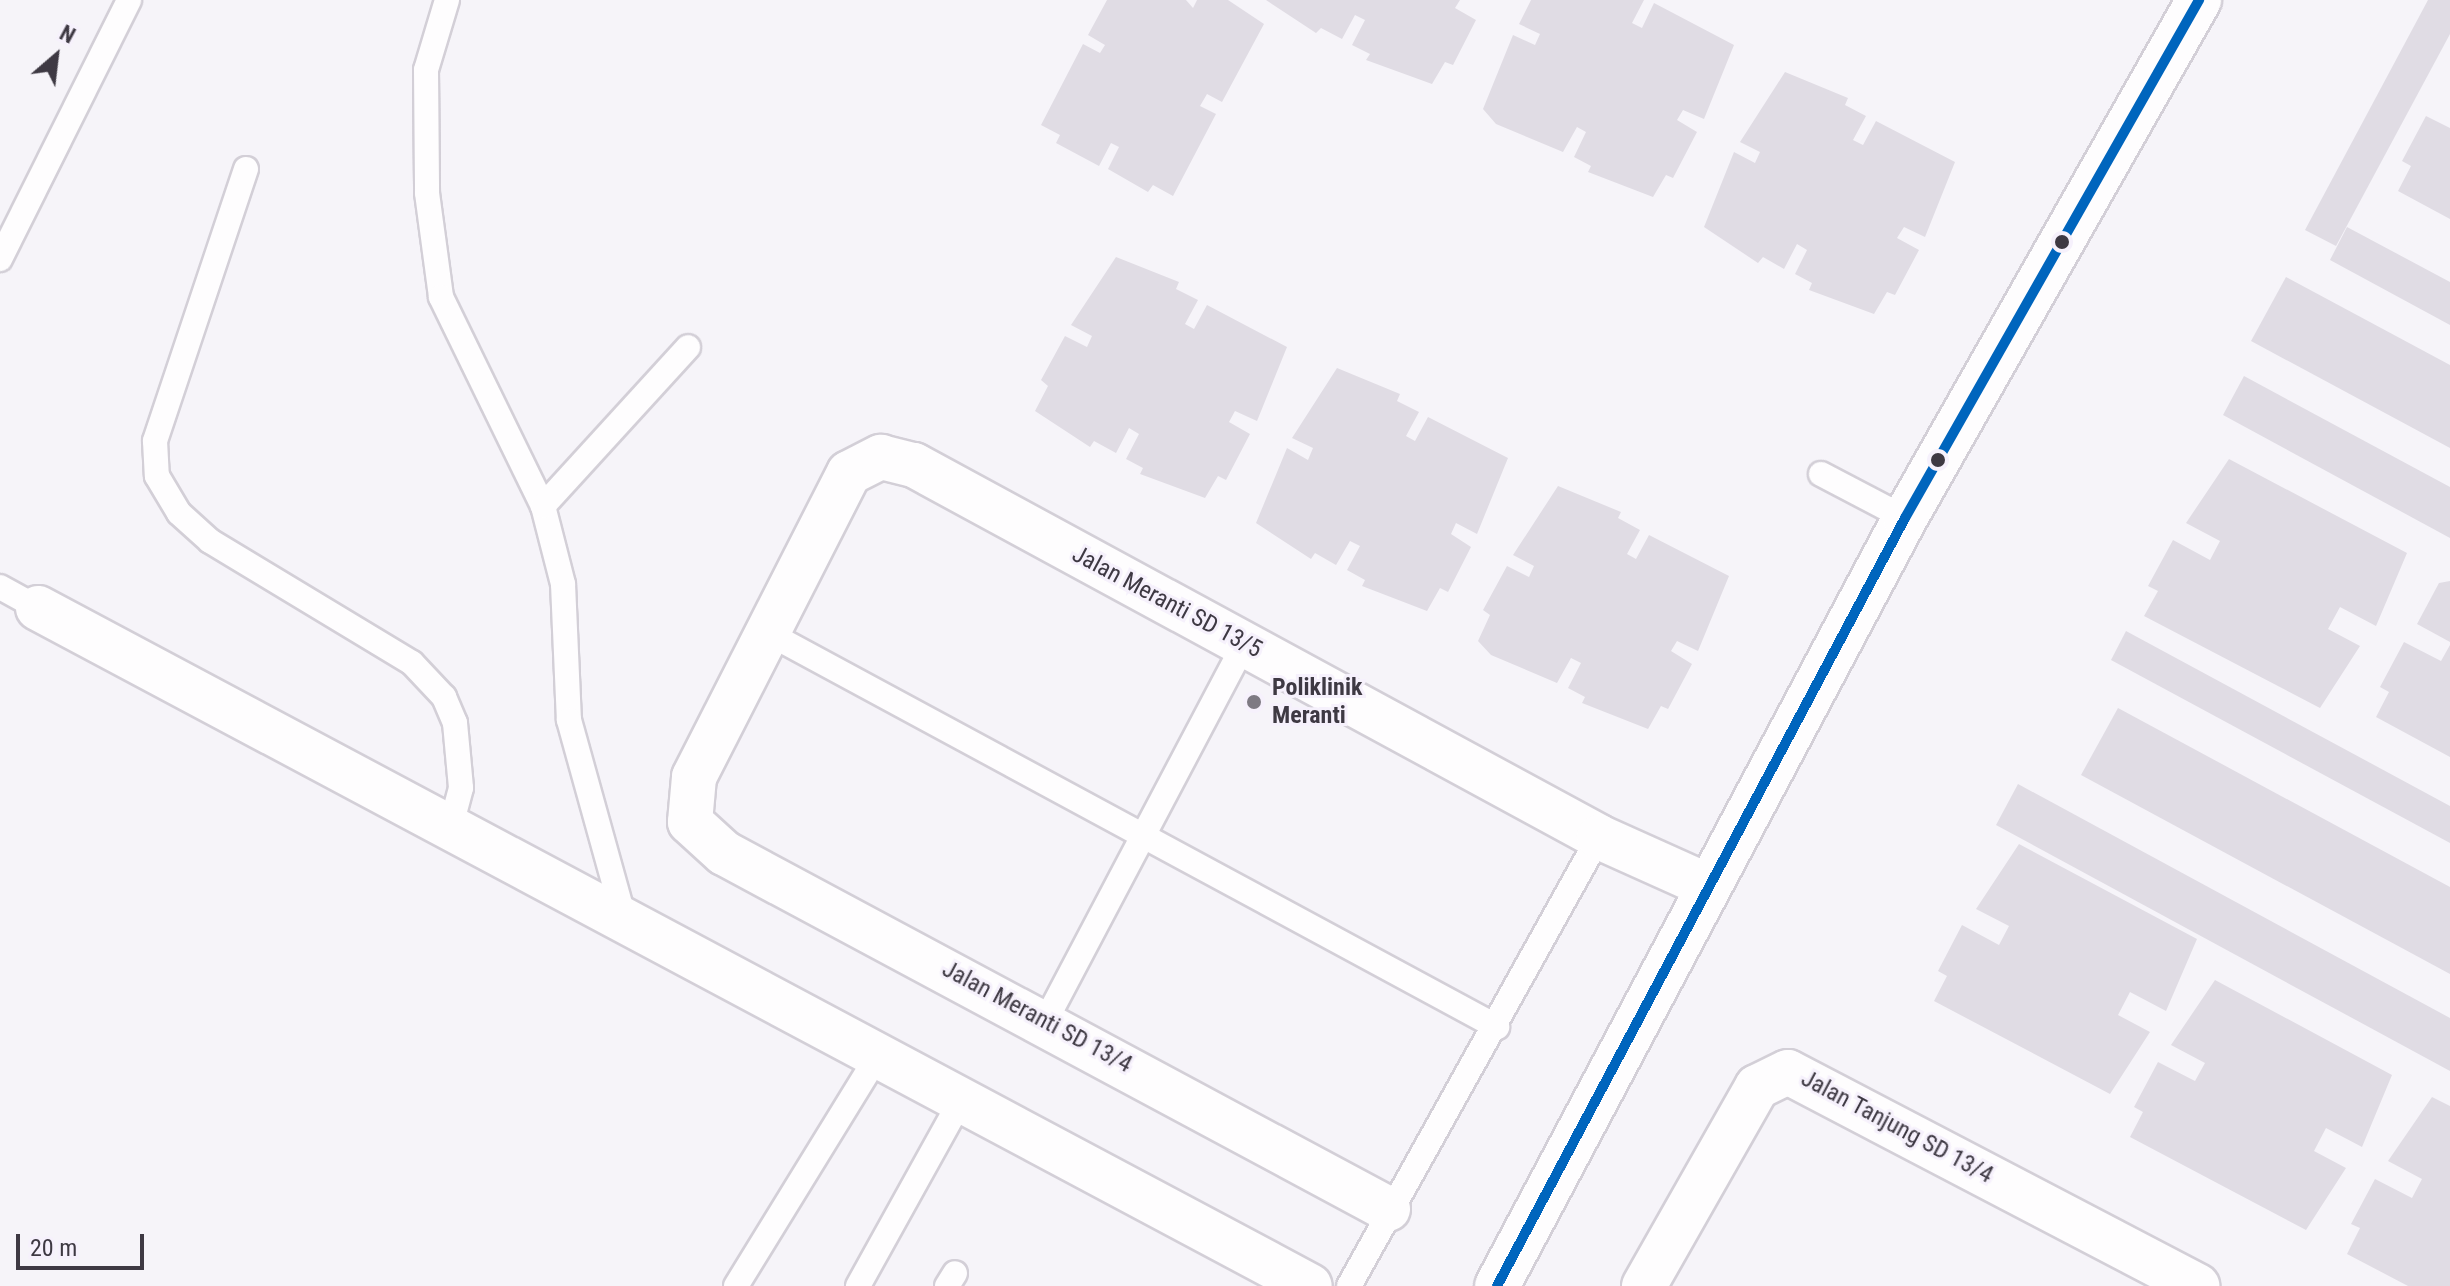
<!DOCTYPE html>
<html>
<head>
<meta charset="utf-8">
<style>
  body { margin:0 }
  #map { position:relative; width:2450px; height:1286px; overflow:hidden; background:#f6f4f9; font-family:"Roboto Condensed",sans-serif }
  div>[style] { position:absolute }
  [style*='--x'] { left:calc(var(--x)*1px); top:calc(var(--y)*1px); width:calc(var(--w)*1px); rotate:calc(var(--a)*1deg) }
  .building>* { inset:0; background:#e0dce4 }
  .roads { filter:drop-shadow(2px 0 #d3cfd7) drop-shadow(-2px 0 #d3cfd7) drop-shadow(0 2px #d3cfd7) drop-shadow(0 -2px #d3cfd7) }
  .service>* { height:24px; margin:-12px; padding:0 12px; transform-origin:12px; border-radius:12px; background:#fefdfe }
  .minor>* { height:44px; margin:-22px; padding:0 22px; transform-origin:22px; border-radius:22px; background:#fefdfe }
  .tertiary>* { height:44px; margin:-22px; padding:0 22px; transform-origin:22px; border-radius:22px; background:#fefdfe }
  .bus-1>* { height:10px; margin:-5px; padding:0 5px; transform-origin:5px; border-radius:5px; background:#0065bd }
  .dots>* { width:22px; height:22px; translate:-50% -50%; box-sizing:border-box; border:4px solid #f6f1fc; border-radius:50% }
  span { translate:-50% -50%; white-space:nowrap; text-align:center; line-height:1.15; -webkit-text-stroke:6px #f6f1fc; paint-order:stroke }
  .street-label { font-size:24px; color:#3e3943 }
  .poi-label { font-size:24px; color:#3e3943; font-weight:700 }
  .left { translate:0 -50%; text-align:left }
  .north { position:absolute; left:16px; top:16px; width:80px; height:80px; -webkit-text-stroke:6px #f6f1fc; paint-order:stroke; rotate:28deg; font-size:22px; font-weight:700; line-height:32px; text-align:center; color:#3e3943 }
  .north::after { content:''; display:block; margin:auto; width:28px; height:36px; background:#3e3943; clip-path:polygon(50% 0,100% 100%,50% 72%,0 100%) }
  .scale { position:absolute; left:16px; top:1234px; width:128px; height:36px; box-sizing:border-box; border:4px solid #3e3943; border-top:0; padding-left:10px; font-size:24px; line-height:28px; white-space:nowrap; color:#3e3943; -webkit-text-stroke:6px #f6f1fc; paint-order:stroke }
</style>
</head>
<body>
<div id="map">
  <div class="building">
    <i style="clip-path:polygon(1107px 0,1186px 0,1193px 8px,1197px 0,1228px 0,1264px 24px,1222px 102px,1207px 94px,1200px 106px,1216px 114px,1173px 196px,1153px 185px,1148px 192px,1108px 169px,1119px 147px,1111px 143px,1099px 166px,1056px 143px,1060px 135px,1041px 125px,1083px 44px,1100px 53px,1105px 45px,1088px 35px)"></i>
    <i style="clip-path:polygon(1266px 0,1460px 0,1455px 8px,1476px 20px,1453px 65px,1445px 62px,1432px 84px,1366px 60px,1370px 54px,1352px 45px,1365px 20px,1355px 15px,1342px 39px,1321px 28px,1316px 33px)"></i>
    <i style="clip-path:polygon(1531px 0,1644px 0,1632px 23px,1642px 28px,1654px 3px,1734px 45px,1704px 119px,1683px 110px,1677px 120px,1697px 132px,1673px 178px,1666px 175px,1653px 197px,1588px 172px,1591px 166px,1574px 157px,1586px 132px,1577px 127px,1563px 152px,1496px 124px,1483px 109px,1513px 35px,1535px 45px,1540px 34px,1519px 24px)"></i>
    <i style="clip-path:polygon(2428px 0,2450px 0,2450px 34px,2336px 246px,2305px 230px)"></i>
    <i style="clip-path:polygon(1785px 72px,1848px 98px,1845px 105px,1866px 116px,1853px 140px,1863px 145px,1876px 121px,1955px 162px,1925px 237px,1904px 227px,1897px 238px,1919px 250px,1895px 295px,1887px 292px,1874px 314px,1809px 290px,1812px 283px,1795px 274px,1807px 250px,1797px 244px,1784px 269px,1763px 257px,1758px 263px,1704px 227px,1734px 152px,1755px 163px,1760px 152px,1740px 142px)"></i>
    <i style="clip-path:polygon(2426px 116px,2450px 128px,2450px 219px,2398px 191px,2411px 166px,2402px 161px)"></i>
    <i style="clip-path:polygon(2347px 227px,2450px 282px,2450px 325px,2330px 260px)"></i>
    <i style="clip-path:polygon(1116px 257px,1179px 282px,1176px 289px,1198px 300px,1185px 324px,1194px 329px,1207px 305px,1287px 347px,1257px 421px,1235px 411px,1229px 422px,1250px 434px,1226px 480px,1218px 476px,1205px 498px,1140px 474px,1143px 468px,1126px 459px,1139px 434px,1129px 428px,1116px 453px,1094px 441px,1090px 447px,1035px 411px,1048px 386px,1041px 380px,1065px 336px,1087px 347px,1092px 336px,1071px 325px)"></i>
    <i style="clip-path:polygon(2286px 277px,2450px 365px,2450px 448px,2251px 341px)"></i>
    <i style="clip-path:polygon(1337px 368px,1400px 394px,1397px 401px,1419px 412px,1406px 436px,1415px 441px,1428px 417px,1508px 458px,1477px 534px,1456px 523px,1451px 534px,1471px 547px,1448px 592px,1440px 588px,1427px 611px,1362px 586px,1365px 580px,1347px 570px,1360px 546px,1350px 541px,1336px 565px,1315px 553px,1311px 559px,1256px 523px,1287px 448px,1308px 460px,1313px 448px,1292px 438px)"></i>
    <i style="clip-path:polygon(2244px 376px,2450px 487px,2450px 538px,2223px 415px)"></i>
    <i style="clip-path:polygon(2229px 459px,2407px 553px,2376px 626px,2340px 607px,2328px 629px,2360px 646px,2320px 708px,2144px 616px,2158px 591px,2148px 586px,2173px 540px,2210px 560px,2220px 541px,2186px 523px)"></i>
    <i style="clip-path:polygon(1558px 486px,1621px 512px,1618px 518px,1640px 530px,1627px 554px,1636px 559px,1649px 535px,1729px 576px,1698px 651px,1677px 641px,1671px 651px,1692px 664px,1668px 709px,1661px 706px,1648px 729px,1582px 703px,1585px 697px,1568px 688px,1581px 663px,1571px 658px,1557px 683px,1491px 655px,1478px 641px,1490px 615px,1483px 610px,1507px 566px,1529px 577px,1534px 566px,1513px 555px)"></i>
    <i style="clip-path:polygon(2450px 581px,2450px 642px,2417px 624px,2439px 583px)"></i>
    <i style="clip-path:polygon(2126px 631px,2450px 806px,2450px 843px,2111px 660px)"></i>
    <i style="clip-path:polygon(2404px 642px,2441px 661px,2450px 645px,2450px 757px,2376px 717px,2389px 692px,2380px 687px)"></i>
    <i style="clip-path:polygon(2118px 708px,2450px 887px,2450px 974px,2081px 775px)"></i>
    <i style="clip-path:polygon(2018px 784px,2450px 1018px,2450px 1071px,1996px 825px)"></i>
    <i style="clip-path:polygon(2019px 844px,2197px 939px,2166px 1011px,2130px 992px,2118px 1015px,2150px 1032px,2110px 1094px,1934px 1001px,1947px 976px,1938px 971px,1962px 925px,1999px 945px,2009px 926px,1976px 909px)"></i>
    <i style="clip-path:polygon(2215px 980px,2392px 1075px,2362px 1147px,2326px 1128px,2314px 1151px,2346px 1168px,2306px 1230px,2130px 1137px,2143px 1112px,2134px 1107px,2158px 1062px,2195px 1081px,2205px 1063px,2171px 1045px)"></i>
    <i style="clip-path:polygon(2432px 1097px,2450px 1106px,2450px 1286px,2408px 1286px,2347px 1254px,2360px 1228px,2351px 1224px,2375px 1179px,2412px 1198px,2422px 1179px,2388px 1161px)"></i>
  </div>
  <div class="roads">
    <div class="service">
      <i style="--x:447;--y:0;--w:73;--a:106.7"></i>
      <i style="--x:426;--y:70;--w:123;--a:89.5"></i>
      <i style="--x:427;--y:193;--w:105;--a:82.3"></i>
      <i style="--x:441;--y:297;--w:233;--a:64"></i>
      <i style="--x:543;--y:506;--w:81;--a:75.6"></i>
      <i style="--x:563;--y:584;--w:136;--a:87.5"></i>
      <i style="--x:569;--y:720;--w:213;--a:74.5"></i>
      <i style="--x:246;--y:169;--w:287;--a:108.5"></i>
      <i style="--x:155;--y:441;--w:35;--a:87"></i>
      <i style="--x:157;--y:476;--w:43;--a:59.3"></i>
      <i style="--x:179;--y:513;--w:42;--a:42.1"></i>
      <i style="--x:210;--y:541;--w:236;--a:31.1"></i>
      <i style="--x:412;--y:663;--w:47;--a:46.7"></i>
      <i style="--x:444;--y:697;--w:28;--a:67"></i>
      <i style="--x:455;--y:723;--w:65;--a:84.7"></i>
      <i style="--x:461;--y:788;--w:47;--a:104.9"></i>
      <i style="--x:0;--y:259;--w:289;--a:-63.5"></i>
      <i style="--x:1821;--y:474;--w:95;--a:27.6"></i>
      <i style="--x:543;--y:506;--w:215;--a:-47.6"></i>
      <i style="--x:0;--y:587;--w:43;--a:28.9"></i>
      <i style="--x:768;--y:633;--w:829;--a:28.39"></i>
      <i style="--x:1046;--y:1020;--w:425;--a:-62.2"></i>
      <i style="--x:736;--y:1286;--w:268;--a:-58.4"></i>
      <i style="--x:858;--y:1286;--w:210;--a:-61"></i>
      <i style="--x:947;--y:1286;--w:15;--a:-58"></i>
      <i style="--x:1349;--y:1286;--w:514;--a:-60.89"></i>
    </div>
    <div class="minor">
      <i style="--x:38;--y:608;--w:1441;--a:28.06"></i>
      <i style="--x:1388;--y:1209;--w:753;--a:-151.8"></i>
      <i style="--x:724;--y:853;--w:46;--a:-137.6"></i>
      <i style="--x:690;--y:822;--w:45;--a:-84.9"></i>
      <i style="--x:694;--y:777;--w:341;--a:-63"></i>
      <i style="--x:849;--y:473;--w:36;--a:-27"></i>
      <i style="--x:881;--y:457;--w:34;--a:14"></i>
      <i style="--x:914;--y:465;--w:779;--a:28.5"></i>
      <i style="--x:1599;--y:837;--w:117;--a:24.2"></i>
      <i style="--x:1644;--y:1286;--w:229;--a:-60.4"></i>
      <i style="--x:1757;--y:1087;--w:34;--a:-26"></i>
      <i style="--x:1788;--y:1072;--w:462;--a:27.6"></i>
    </div>
    <div class="tertiary">
      <i style="--x:1497;--y:1286;--w:870;--a:-62.02"></i>
      <i style="--x:1905;--y:518;--w:596;--a:-60.42"></i>
    </div>
  </div>
  <div class="bus-1">
    <i style="--x:1497;--y:1286;--w:870;--a:-62.02"></i>
    <i style="--x:1905;--y:518;--w:596;--a:-60.42"></i>
  </div>
  <div class="dots">
    <i style="left:2062px;top:242px;background:#3e3943"></i>
    <i style="left:1938px;top:460px;background:#3e3943"></i>
    <i style="left:1254px;top:702px;background:#7e7a83"></i>
  </div>
  <div class="street-label">
    <span style="left:1167px;top:602px;rotate:28deg">Jalan Meranti SD 13/5</span>
    <span style="left:1037px;top:1017px;rotate:28deg">Jalan Meranti SD 13/4</span>
    <span style="left:1897px;top:1127px;rotate:28deg">Jalan Tanjung SD 13/4</span>
  </div>
  <div class="poi-label">
    <span class="left" style="left:1272px;top:702px">Poliklinik<br>Meranti</span>
  </div>
  <div class="north">N</div>
  <div class="scale">20 m</div>
</div>
</body>
</html>
